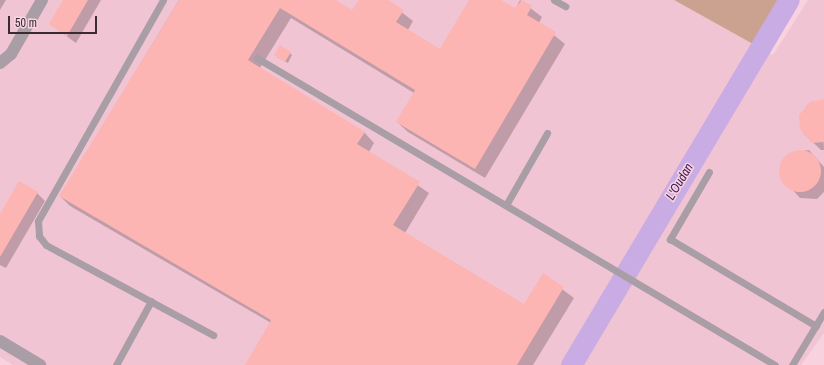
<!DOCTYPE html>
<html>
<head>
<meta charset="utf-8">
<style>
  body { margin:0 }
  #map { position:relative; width:824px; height:365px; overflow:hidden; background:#f8d3df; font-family:"Archivo Narrow",sans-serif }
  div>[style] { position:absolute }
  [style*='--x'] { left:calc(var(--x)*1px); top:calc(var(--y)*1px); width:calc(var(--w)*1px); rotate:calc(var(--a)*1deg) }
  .built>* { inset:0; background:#f1c4d3 }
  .green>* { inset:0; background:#cba28f }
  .shadow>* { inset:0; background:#0003 }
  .river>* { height:21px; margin:-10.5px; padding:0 10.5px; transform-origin:10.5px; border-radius:10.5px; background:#c8ace3 }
  .building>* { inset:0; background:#fcb5b2 }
  .round { border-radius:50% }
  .lane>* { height:7px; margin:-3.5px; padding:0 3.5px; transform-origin:3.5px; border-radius:3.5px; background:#a99da6 }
  .street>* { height:12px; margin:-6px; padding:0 6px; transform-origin:6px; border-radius:6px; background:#a99da6 }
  span { translate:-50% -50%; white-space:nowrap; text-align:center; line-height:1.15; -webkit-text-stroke:3px #f8d3df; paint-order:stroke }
  .water-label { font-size:13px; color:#3e1859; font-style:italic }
  .scale { position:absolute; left:8px; top:16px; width:89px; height:18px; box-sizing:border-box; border:2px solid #392b30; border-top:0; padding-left:5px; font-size:12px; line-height:14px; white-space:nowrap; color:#392b30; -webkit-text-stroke:3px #f8d3df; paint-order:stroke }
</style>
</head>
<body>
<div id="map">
  <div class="built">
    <i style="clip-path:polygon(0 0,674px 0,773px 55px,808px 0,824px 0,824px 333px,801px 365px,13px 365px,0 357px)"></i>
  </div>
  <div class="green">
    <i style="clip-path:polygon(674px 0,778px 0,753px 44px)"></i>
  </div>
  <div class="shadow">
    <i style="clip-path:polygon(0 0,6px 0,0 10px)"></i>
    <i style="clip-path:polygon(64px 0,101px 0,76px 43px,50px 24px)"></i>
    <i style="clip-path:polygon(179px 0,334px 0,353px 11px,360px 0,386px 0,413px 21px,408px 30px,440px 50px,470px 0,499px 0,515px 10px,520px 0,542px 17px,539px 23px,565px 44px,485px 178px,408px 132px,397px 122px,414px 93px,291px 18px,260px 68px,364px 132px,374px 143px,369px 152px,429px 193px,405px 233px,524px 306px,543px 275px,574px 298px,533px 365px,246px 365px,271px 323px,70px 206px,60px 196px)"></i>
    <i style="clip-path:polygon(290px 53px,292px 55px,288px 63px,277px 57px)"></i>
    <i style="clip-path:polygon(822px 101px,824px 150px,821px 150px,804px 134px,800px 120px,807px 105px)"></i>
    <i style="clip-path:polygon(809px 150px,824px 167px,824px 192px,817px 199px,800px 198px,780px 176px,783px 161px,792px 153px)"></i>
    <i style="clip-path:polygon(37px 193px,45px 201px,6px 268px,0 265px,0 216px)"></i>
  </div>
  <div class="river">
    <i style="--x:571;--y:365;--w:425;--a:-59.2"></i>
  </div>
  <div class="building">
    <i style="clip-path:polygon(63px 0,88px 0,67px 36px,49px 24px)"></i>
    <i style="clip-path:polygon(179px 0,336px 0,352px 10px,359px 0,388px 0,404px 10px,396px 22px,440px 49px,469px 0,501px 0,515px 8px,522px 0,532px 6px,527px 15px,556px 32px,475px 169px,396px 122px,415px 90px,280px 8px,248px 60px,365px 132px,357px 144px,420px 182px,393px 225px,524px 304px,543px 273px,564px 287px,517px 365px,245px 365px,271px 320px,59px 196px)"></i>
    <i style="clip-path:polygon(280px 45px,291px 52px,285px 62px,274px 55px)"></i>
    <i style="clip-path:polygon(824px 99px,824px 142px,812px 143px,800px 129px,799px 115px,810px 102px)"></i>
    <i class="round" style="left:779px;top:150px;width:42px;height:42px"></i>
    <i style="clip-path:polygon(19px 181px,38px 192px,0 257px,0 214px)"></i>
  </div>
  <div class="lane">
    <i style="--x:163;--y:0;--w:254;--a:119.5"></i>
    <i style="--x:38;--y:221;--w:15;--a:86"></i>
    <i style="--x:39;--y:236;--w:11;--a:52"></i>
    <i style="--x:46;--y:245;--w:190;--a:28.3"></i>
    <i style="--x:554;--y:0;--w:13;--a:29"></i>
    <i style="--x:257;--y:58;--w:602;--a:30.65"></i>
    <i style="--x:709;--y:172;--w:78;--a:120.2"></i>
    <i style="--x:670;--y:239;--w:170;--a:30.8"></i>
    <i style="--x:506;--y:205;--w:83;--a:-60.3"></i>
    <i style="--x:116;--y:365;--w:73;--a:-61.3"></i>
    <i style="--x:792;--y:365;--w:62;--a:-58.9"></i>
  </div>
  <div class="street">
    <i style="--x:0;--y:63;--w:14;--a:-39"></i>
    <i style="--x:11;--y:54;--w:62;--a:-60.1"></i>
    <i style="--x:0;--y:341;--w:47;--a:31"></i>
  </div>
  <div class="water-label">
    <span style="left:680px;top:182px;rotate:-59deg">L'Oudan</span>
  </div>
  <div class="scale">50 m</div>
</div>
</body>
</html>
